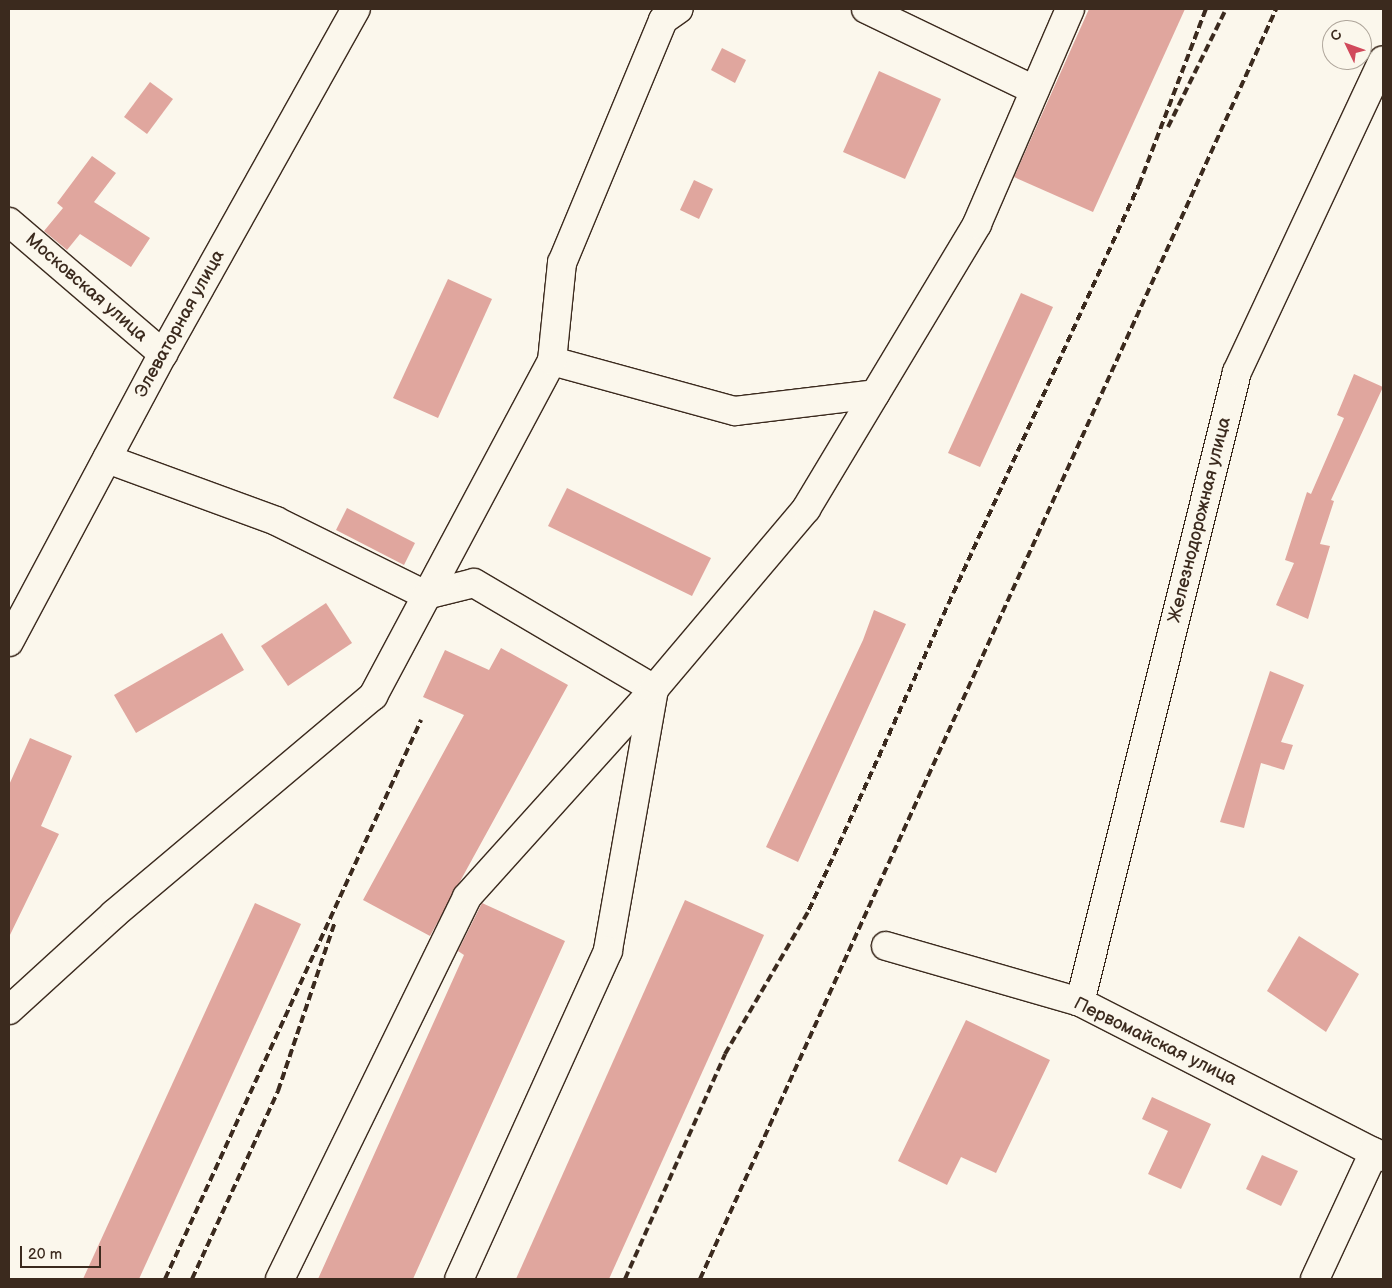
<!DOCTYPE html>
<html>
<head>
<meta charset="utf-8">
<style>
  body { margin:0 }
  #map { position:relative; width:1392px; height:1288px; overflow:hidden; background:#fbf7ec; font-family:"Balsamiq Sans",sans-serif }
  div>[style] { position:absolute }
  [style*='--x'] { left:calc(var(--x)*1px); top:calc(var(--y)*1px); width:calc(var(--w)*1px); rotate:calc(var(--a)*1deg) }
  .building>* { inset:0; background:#e0a69e }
  .roads { filter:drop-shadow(1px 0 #3b2a1e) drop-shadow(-1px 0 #3b2a1e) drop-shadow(0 1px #3b2a1e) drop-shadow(0 -1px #3b2a1e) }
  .minor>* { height:28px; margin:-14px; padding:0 14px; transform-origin:14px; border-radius:14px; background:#fbf7ec }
  .rail>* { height:4px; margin-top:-2px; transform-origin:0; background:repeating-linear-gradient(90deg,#3b2a1e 0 8px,transparent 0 12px) }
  span { translate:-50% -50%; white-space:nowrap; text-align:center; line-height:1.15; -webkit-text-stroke:4px #fbf7ec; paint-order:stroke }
  .street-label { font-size:18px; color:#3b2a1e }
  .frame { position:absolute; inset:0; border:10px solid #3b2a1e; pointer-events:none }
  .north { position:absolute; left:1322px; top:20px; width:50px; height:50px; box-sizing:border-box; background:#fbf7ec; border:1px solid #aea59a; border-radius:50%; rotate:312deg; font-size:14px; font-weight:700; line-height:20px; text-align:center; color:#3b2a1e }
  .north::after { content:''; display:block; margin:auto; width:18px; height:22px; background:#d1495b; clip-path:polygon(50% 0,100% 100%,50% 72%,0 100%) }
  .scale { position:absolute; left:20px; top:1246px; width:81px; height:22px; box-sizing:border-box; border:2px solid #3b2a1e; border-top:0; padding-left:6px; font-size:15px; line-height:18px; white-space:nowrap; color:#3b2a1e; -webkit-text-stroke:4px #fbf7ec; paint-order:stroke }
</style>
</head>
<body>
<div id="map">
  <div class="building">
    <i style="clip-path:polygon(1089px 9px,1185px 9px,1093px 212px,1014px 177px)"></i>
    <i style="clip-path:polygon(722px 48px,746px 60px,735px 83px,711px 70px)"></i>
    <i style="clip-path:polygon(879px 71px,941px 99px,905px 179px,843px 152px)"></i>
    <i style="clip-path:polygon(150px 82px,173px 99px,147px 134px,124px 117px)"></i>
    <i style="clip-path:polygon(92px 156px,116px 173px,94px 202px,150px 238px,131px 267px,80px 234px,67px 250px,44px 231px,63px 208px,57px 203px)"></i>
    <i style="clip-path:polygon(694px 180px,713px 189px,699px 219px,680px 210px)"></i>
    <i style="clip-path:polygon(448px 279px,492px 299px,438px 418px,393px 398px)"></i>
    <i style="clip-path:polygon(1021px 293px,1053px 307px,980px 467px,948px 453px)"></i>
    <i style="clip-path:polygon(1354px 374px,1383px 387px,1331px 500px,1334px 501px,1320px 544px,1330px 546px,1308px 619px,1276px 605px,1294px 563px,1285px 560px,1307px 492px,1311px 494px,1344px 418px,1337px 415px)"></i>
    <i style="clip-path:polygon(567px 488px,711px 558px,692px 596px,548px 526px)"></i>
    <i style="clip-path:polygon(347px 508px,415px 543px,404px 565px,336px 530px)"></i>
    <i style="clip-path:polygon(326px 603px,352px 643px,288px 686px,261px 646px)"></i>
    <i style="clip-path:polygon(874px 610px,906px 624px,798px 862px,766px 847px,863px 640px)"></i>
    <i style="clip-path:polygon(222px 633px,244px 670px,136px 733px,114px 695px)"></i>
    <i style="clip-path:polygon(501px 648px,568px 685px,430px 936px,363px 900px,464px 715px,423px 697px,445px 650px,489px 670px)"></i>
    <i style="clip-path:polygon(1270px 671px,1304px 685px,1281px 742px,1293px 745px,1284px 770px,1261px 763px,1244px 828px,1220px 822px)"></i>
    <i style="clip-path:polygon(30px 738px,72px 756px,41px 826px,59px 834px,9px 937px,9px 785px)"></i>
    <i style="clip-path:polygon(685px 900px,764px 935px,609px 1279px,516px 1279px)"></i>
    <i style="clip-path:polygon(255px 903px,301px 924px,139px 1279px,83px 1279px)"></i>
    <i style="clip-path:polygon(482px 903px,565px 941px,413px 1279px,318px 1279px,464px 955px,458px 951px)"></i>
    <i style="clip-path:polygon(1299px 936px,1359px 974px,1326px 1032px,1267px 991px)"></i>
    <i style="clip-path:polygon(966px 1020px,1050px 1060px,996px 1173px,961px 1157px,947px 1185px,898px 1161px)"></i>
    <i style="clip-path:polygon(1152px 1097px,1211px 1124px,1181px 1189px,1148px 1174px,1168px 1131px,1142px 1119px)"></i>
    <i style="clip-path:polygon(1262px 1155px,1298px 1171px,1281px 1206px,1246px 1189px)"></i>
  </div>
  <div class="roads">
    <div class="minor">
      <i style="--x:866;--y:9;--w:187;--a:25.7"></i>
      <i style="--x:9;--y:222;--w:203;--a:40.6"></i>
      <i style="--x:552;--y:361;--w:190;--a:15.3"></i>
      <i style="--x:735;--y:411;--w:141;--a:-6.9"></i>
      <i style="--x:107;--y:459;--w:180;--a:20.1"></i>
      <i style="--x:276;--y:521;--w:167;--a:26.3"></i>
      <i style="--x:426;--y:595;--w:49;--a:-14"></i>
      <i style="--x:474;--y:583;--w:209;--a:30.5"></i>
      <i style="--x:654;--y:689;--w:266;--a:100"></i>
      <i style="--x:608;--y:951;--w:360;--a:114.4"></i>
      <i style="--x:9;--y:642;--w:327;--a:-61.9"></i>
      <i style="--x:163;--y:354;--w:395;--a:-60.8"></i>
      <i style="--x:886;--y:946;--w:202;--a:16.1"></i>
      <i style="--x:1080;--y:1002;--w:340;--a:27.1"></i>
      <i style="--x:1080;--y:1002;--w:649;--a:-76.01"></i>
      <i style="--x:1237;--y:372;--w:344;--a:-64.9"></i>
      <i style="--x:9;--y:1010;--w:142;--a:-42.4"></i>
      <i style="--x:114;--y:914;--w:339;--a:-40.1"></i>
      <i style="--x:373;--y:696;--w:380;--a:-61.9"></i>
      <i style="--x:552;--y:361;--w:99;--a:-84.2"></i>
      <i style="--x:562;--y:263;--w:263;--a:-67.4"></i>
      <i style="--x:663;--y:20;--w:19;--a:-35"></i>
      <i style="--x:280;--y:1279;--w:425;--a:-63.9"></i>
      <i style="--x:467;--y:897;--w:280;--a:-48"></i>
      <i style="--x:654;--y:689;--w:236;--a:-49.8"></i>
      <i style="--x:806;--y:509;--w:332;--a:-59"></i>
      <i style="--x:977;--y:224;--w:234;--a:-66.6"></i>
      <i style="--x:1315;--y:1279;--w:140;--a:-65.1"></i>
    </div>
  </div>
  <div class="rail">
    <i style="--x:1168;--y:127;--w:131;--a:-63.8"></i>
    <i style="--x:165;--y:1279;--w:615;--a:-65.39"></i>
    <i style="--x:192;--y:1279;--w:207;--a:-65.4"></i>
    <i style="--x:278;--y:1091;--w:178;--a:-71.4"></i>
    <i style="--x:625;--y:1279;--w:246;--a:-66"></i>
    <i style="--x:725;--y:1054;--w:167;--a:-59.7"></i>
    <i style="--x:809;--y:910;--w:797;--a:-65.53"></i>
    <i style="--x:1139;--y:185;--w:188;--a:-69.2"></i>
    <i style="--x:700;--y:1279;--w:1395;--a:-65.6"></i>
  </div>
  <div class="street-label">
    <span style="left:86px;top:288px;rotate:41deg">Московская улица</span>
    <span style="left:180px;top:324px;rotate:-61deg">Элеваторная улица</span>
    <span style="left:1200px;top:520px;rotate:-76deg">Железнодорожная улица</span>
    <span style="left:1155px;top:1042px;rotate:26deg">Первомайская улица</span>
  </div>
  <div class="frame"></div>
  <div class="north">С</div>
  <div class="scale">20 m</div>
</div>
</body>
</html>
